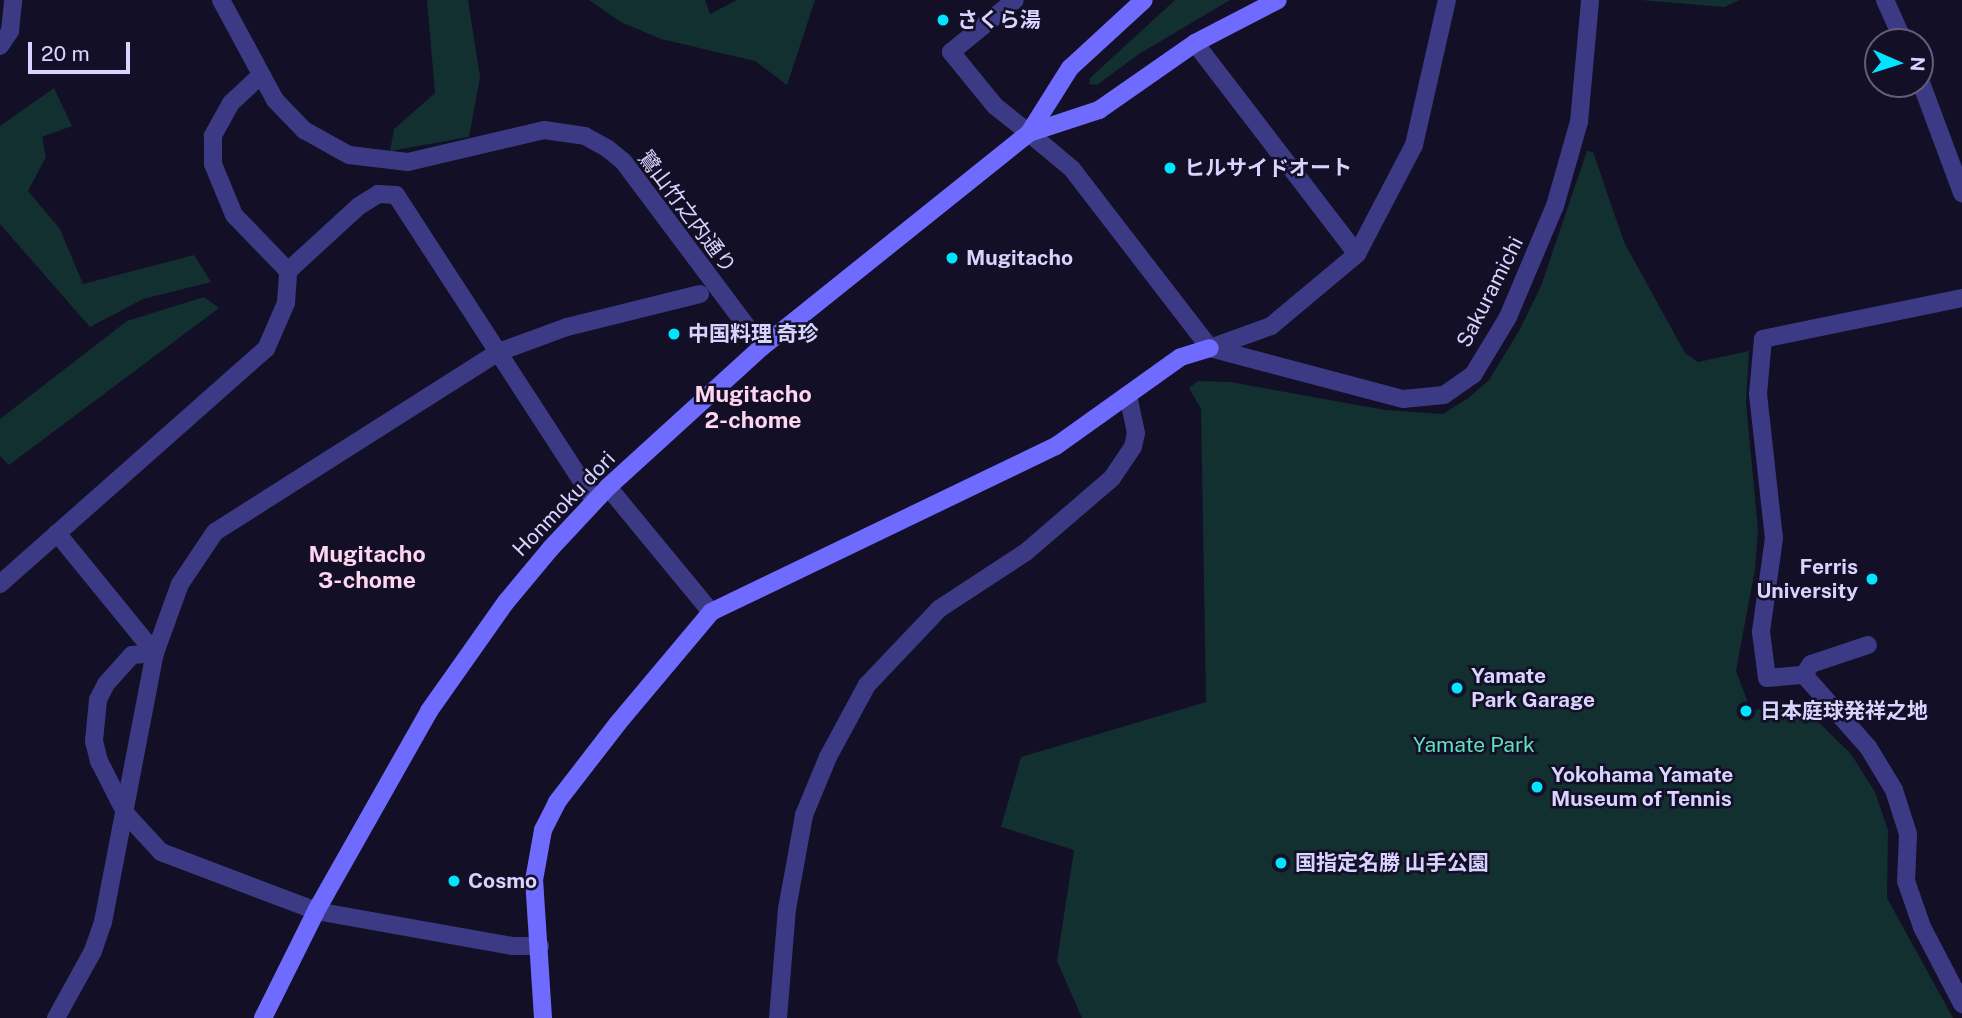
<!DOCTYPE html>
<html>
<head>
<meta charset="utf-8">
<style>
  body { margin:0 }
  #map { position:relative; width:1962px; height:1018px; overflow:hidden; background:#130f26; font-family:"Public Sans","Noto Sans JP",sans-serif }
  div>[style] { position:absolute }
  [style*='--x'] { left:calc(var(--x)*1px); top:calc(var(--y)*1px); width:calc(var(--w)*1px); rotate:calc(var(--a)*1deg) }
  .green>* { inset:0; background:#12302f }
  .lane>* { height:18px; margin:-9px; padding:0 9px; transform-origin:9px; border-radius:9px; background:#3d3a85 }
  .street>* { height:18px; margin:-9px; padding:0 9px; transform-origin:9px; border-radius:9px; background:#3d3a85 }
  .secondary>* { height:18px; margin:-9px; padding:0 9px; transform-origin:9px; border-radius:9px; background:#6f6bff }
  .dots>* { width:19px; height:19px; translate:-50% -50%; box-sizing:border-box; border:4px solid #130f26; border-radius:50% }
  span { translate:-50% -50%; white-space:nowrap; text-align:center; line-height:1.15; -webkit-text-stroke:5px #130f26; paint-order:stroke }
  .poi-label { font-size:21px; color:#d9d4ff; font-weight:700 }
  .left { translate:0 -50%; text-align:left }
  .right { translate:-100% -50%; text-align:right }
  .street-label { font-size:21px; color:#d9d4ff }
  .park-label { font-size:21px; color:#5fe0c0 }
  .neighbourhood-label { font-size:23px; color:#ffd6f0; font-weight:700 }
  .north { position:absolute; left:1864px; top:28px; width:70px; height:70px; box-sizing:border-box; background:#130f26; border:2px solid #625e7d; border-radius:50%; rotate:93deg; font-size:19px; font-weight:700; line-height:28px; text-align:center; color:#d9d4ff }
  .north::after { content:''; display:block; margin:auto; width:24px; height:32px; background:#00e5ff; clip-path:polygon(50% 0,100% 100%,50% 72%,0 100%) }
  .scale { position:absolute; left:28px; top:42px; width:102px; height:32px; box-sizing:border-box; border:4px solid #d9d4ff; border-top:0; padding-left:9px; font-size:21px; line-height:24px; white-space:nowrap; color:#d9d4ff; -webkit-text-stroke:5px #130f26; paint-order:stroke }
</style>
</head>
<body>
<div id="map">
  <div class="green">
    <i style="clip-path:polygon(427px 0,468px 0,480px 77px,469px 137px,390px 151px,394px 129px,435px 93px)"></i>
    <i style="clip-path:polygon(589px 0,705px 0,710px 14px,737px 0,815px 0,787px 85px,755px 61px,661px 39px,621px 22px)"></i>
    <i style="clip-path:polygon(1175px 0,1230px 0,1139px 54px,1097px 85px,1089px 84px,1090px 78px)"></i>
    <i style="clip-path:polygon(1641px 0,1740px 0,1724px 7px)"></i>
    <i style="clip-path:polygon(54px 88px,72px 126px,42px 137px,46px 157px,28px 191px,60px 229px,83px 284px,194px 255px,211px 282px,143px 299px,90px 327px,0 224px,0 126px)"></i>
    <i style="clip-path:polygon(1587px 151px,1593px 152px,1624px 242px,1685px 353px,1698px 362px,1749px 351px,1746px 403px,1758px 529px,1755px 569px,1736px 671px,1751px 711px,1773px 706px,1809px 713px,1851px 754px,1875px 792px,1888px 830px,1887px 898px,1953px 1018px,1082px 1018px,1057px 961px,1074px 850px,1001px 827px,1021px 757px,1206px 702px,1201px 409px,1189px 388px,1198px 381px,1230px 382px,1385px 410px,1443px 414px,1467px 399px,1489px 380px,1519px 331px,1541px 286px)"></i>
    <i style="clip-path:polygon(204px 297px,219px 308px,9px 465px,0 456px,0 419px,127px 321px)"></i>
  </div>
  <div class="lane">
    <i style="--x:1195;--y:43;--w:266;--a:52.5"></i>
    <i style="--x:951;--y:52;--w:70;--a:50.8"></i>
    <i style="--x:995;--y:106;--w:43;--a:38.5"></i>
    <i style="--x:0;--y:584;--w:355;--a:-41.5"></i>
    <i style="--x:266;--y:349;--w:50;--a:-66.5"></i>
    <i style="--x:286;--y:303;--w:32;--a:-86"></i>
  </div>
  <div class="street">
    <i style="--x:221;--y:0;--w:114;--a:61.6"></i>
    <i style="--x:275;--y:100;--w:42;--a:46"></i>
    <i style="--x:304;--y:130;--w:51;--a:29.1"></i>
    <i style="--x:349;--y:155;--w:59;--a:6.8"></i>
    <i style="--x:408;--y:162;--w:140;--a:-13.2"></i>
    <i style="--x:544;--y:130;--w:41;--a:8.3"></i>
    <i style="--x:585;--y:136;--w:26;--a:29"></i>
    <i style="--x:608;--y:149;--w:19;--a:39"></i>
    <i style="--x:623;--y:161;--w:232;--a:53.2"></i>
    <i style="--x:1885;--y:0;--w:46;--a:65.7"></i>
    <i style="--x:0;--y:46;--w:18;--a:-56"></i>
    <i style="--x:10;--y:31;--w:31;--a:-84"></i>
    <i style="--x:951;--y:52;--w:82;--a:-39.1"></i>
    <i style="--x:261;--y:75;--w:41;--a:137"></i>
    <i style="--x:231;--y:103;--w:38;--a:119"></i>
    <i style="--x:213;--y:136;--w:28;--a:90"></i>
    <i style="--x:213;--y:164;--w:55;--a:67.6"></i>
    <i style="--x:234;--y:215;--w:78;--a:46"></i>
    <i style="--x:288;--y:271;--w:96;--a:-42.5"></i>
    <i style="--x:359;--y:206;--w:22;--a:-32"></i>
    <i style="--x:378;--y:194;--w:18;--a:3"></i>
    <i style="--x:396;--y:195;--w:365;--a:57"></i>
    <i style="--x:1920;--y:80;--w:121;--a:69.6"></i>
    <i style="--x:1029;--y:133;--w:56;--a:39.9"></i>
    <i style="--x:1072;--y:169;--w:226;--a:52.4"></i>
    <i style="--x:1962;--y:298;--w:203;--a:168.4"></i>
    <i style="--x:1763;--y:339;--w:55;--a:95.2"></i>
    <i style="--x:1758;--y:394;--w:145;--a:83.7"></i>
    <i style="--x:1774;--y:538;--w:95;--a:97.9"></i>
    <i style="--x:1761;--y:632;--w:46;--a:82.6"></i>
    <i style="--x:1767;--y:678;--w:37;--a:-5"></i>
    <i style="--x:1804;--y:675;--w:96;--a:48.4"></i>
    <i style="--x:1868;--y:747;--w:50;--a:58.8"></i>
    <i style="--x:1894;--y:790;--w:46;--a:72.3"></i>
    <i style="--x:1908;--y:834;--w:47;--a:92.4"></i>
    <i style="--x:1906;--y:881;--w:49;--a:70.8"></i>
    <i style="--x:1922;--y:927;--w:87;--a:62.5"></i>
    <i style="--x:1210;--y:348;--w:200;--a:14.8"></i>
    <i style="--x:1403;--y:399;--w:41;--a:-5.6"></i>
    <i style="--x:1444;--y:395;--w:35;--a:-35"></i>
    <i style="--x:1473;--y:375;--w:68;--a:-58.9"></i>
    <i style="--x:1508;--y:317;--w:121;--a:-67.1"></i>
    <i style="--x:1555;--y:206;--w:87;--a:-74.1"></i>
    <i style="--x:1579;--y:122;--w:122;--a:-84.8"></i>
    <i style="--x:1210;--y:348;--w:65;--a:-19.8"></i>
    <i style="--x:1271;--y:326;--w:112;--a:-39.9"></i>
    <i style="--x:1357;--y:254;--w:123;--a:-62.4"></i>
    <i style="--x:1414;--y:145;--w:149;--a:-77.2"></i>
    <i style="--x:608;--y:487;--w:162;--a:50.5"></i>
    <i style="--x:57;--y:533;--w:155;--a:50.8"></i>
    <i style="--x:155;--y:653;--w:23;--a:175"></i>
    <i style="--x:132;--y:655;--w:39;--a:132"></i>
    <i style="--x:106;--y:684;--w:18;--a:117"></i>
    <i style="--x:98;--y:700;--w:41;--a:95.6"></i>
    <i style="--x:94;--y:741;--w:21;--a:76"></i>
    <i style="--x:99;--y:761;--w:59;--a:63"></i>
    <i style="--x:126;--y:814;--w:52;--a:47.4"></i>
    <i style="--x:161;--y:852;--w:166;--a:20.8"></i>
    <i style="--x:316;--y:911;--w:200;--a:10.1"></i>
    <i style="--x:513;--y:946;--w:27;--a:0"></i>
    <i style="--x:1804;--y:675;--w:13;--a:-58"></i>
    <i style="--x:1811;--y:664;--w:60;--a:-18.4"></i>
    <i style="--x:56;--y:1018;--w:77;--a:-61.1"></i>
    <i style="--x:93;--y:951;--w:31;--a:-71"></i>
    <i style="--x:103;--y:922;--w:274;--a:-79.1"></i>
    <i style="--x:155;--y:653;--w:73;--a:-70.1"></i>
    <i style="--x:180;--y:584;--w:63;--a:-56.1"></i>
    <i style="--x:215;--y:532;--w:336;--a:-32.4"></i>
    <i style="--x:499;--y:352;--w:72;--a:-20.2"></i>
    <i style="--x:567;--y:327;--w:137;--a:-13.9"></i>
    <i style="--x:778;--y:1018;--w:109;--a:-85.3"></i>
    <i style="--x:787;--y:909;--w:96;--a:-79.7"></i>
    <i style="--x:804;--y:815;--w:63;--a:-67.5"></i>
    <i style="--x:828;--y:757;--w:82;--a:-61.6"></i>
    <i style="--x:867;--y:685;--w:105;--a:-46.5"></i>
    <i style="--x:939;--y:609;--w:104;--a:-33.2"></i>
    <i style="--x:1026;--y:552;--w:113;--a:-40.7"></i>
    <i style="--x:1112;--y:478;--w:37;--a:-56"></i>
    <i style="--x:1133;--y:447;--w:14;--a:-78"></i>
    <i style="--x:1136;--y:433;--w:39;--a:-102"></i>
  </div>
  <div class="secondary">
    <i style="--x:1029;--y:133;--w:74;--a:-18.2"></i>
    <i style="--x:1099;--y:110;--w:117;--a:-34.9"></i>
    <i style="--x:1195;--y:43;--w:93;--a:-27.4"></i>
    <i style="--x:263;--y:1018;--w:119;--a:-63.6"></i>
    <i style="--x:316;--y:911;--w:230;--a:-60.5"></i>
    <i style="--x:429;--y:711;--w:133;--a:-54.8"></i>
    <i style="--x:506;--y:602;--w:70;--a:-50.2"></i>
    <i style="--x:551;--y:548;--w:83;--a:-46.9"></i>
    <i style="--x:608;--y:487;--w:208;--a:-42.3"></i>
    <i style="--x:762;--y:347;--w:342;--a:-38.7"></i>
    <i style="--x:1029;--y:133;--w:77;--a:-57.8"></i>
    <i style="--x:1070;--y:68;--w:100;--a:-42.6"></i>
    <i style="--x:543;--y:1018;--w:138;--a:-93.7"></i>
    <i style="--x:534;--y:880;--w:51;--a:-79.8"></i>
    <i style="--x:543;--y:830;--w:31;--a:-63"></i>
    <i style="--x:557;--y:802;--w:100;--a:-52.3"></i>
    <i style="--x:618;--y:723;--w:145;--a:-50"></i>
    <i style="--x:711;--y:612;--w:383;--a:-25.7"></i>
    <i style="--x:1056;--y:446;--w:153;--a:-35.5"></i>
    <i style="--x:1181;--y:357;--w:30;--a:-17"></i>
  </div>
  <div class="dots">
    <i style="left:943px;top:20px;background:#00e5ff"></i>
    <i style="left:1170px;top:168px;background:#00e5ff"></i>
    <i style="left:952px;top:258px;background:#00e5ff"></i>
    <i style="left:674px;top:334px;background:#00e5ff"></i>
    <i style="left:1872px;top:579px;background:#00e5ff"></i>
    <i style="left:1457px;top:688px;background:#00e5ff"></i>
    <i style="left:1746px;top:711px;background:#00e5ff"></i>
    <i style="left:1537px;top:787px;background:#00e5ff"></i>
    <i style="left:1281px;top:863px;background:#00e5ff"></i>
    <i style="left:454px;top:881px;background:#00e5ff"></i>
  </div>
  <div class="poi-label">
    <span class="left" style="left:957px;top:20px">さくら湯</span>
    <span class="left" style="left:1184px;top:168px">ヒルサイドオート</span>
    <span class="left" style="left:966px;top:258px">Mugitacho</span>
    <span class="left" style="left:688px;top:334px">中国料理 奇珍</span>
    <span class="right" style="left:1858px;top:579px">Ferris<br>University</span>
    <span class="left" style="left:1471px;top:688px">Yamate<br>Park Garage</span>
    <span class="left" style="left:1760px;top:711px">日本庭球発祥之地</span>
    <span class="left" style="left:1551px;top:787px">Yokohama Yamate<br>Museum of Tennis</span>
    <span class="left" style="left:1295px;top:863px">国指定名勝 山手公園</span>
    <span class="left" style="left:468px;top:881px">Cosmo</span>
  </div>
  <div class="street-label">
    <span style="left:687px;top:212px;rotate:53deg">鷺山竹之内通り</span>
    <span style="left:1490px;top:292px;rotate:-63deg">Sakuramichi</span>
    <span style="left:564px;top:504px;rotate:-46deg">Honmoku dori</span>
  </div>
  <div class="park-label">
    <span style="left:1474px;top:745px">Yamate Park</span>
  </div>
  <div class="neighbourhood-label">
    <span style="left:753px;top:407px">Mugitacho<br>2-chome</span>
    <span style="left:367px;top:567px">Mugitacho<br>3-chome</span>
  </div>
  <div class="north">N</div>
  <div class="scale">20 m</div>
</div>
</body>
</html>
